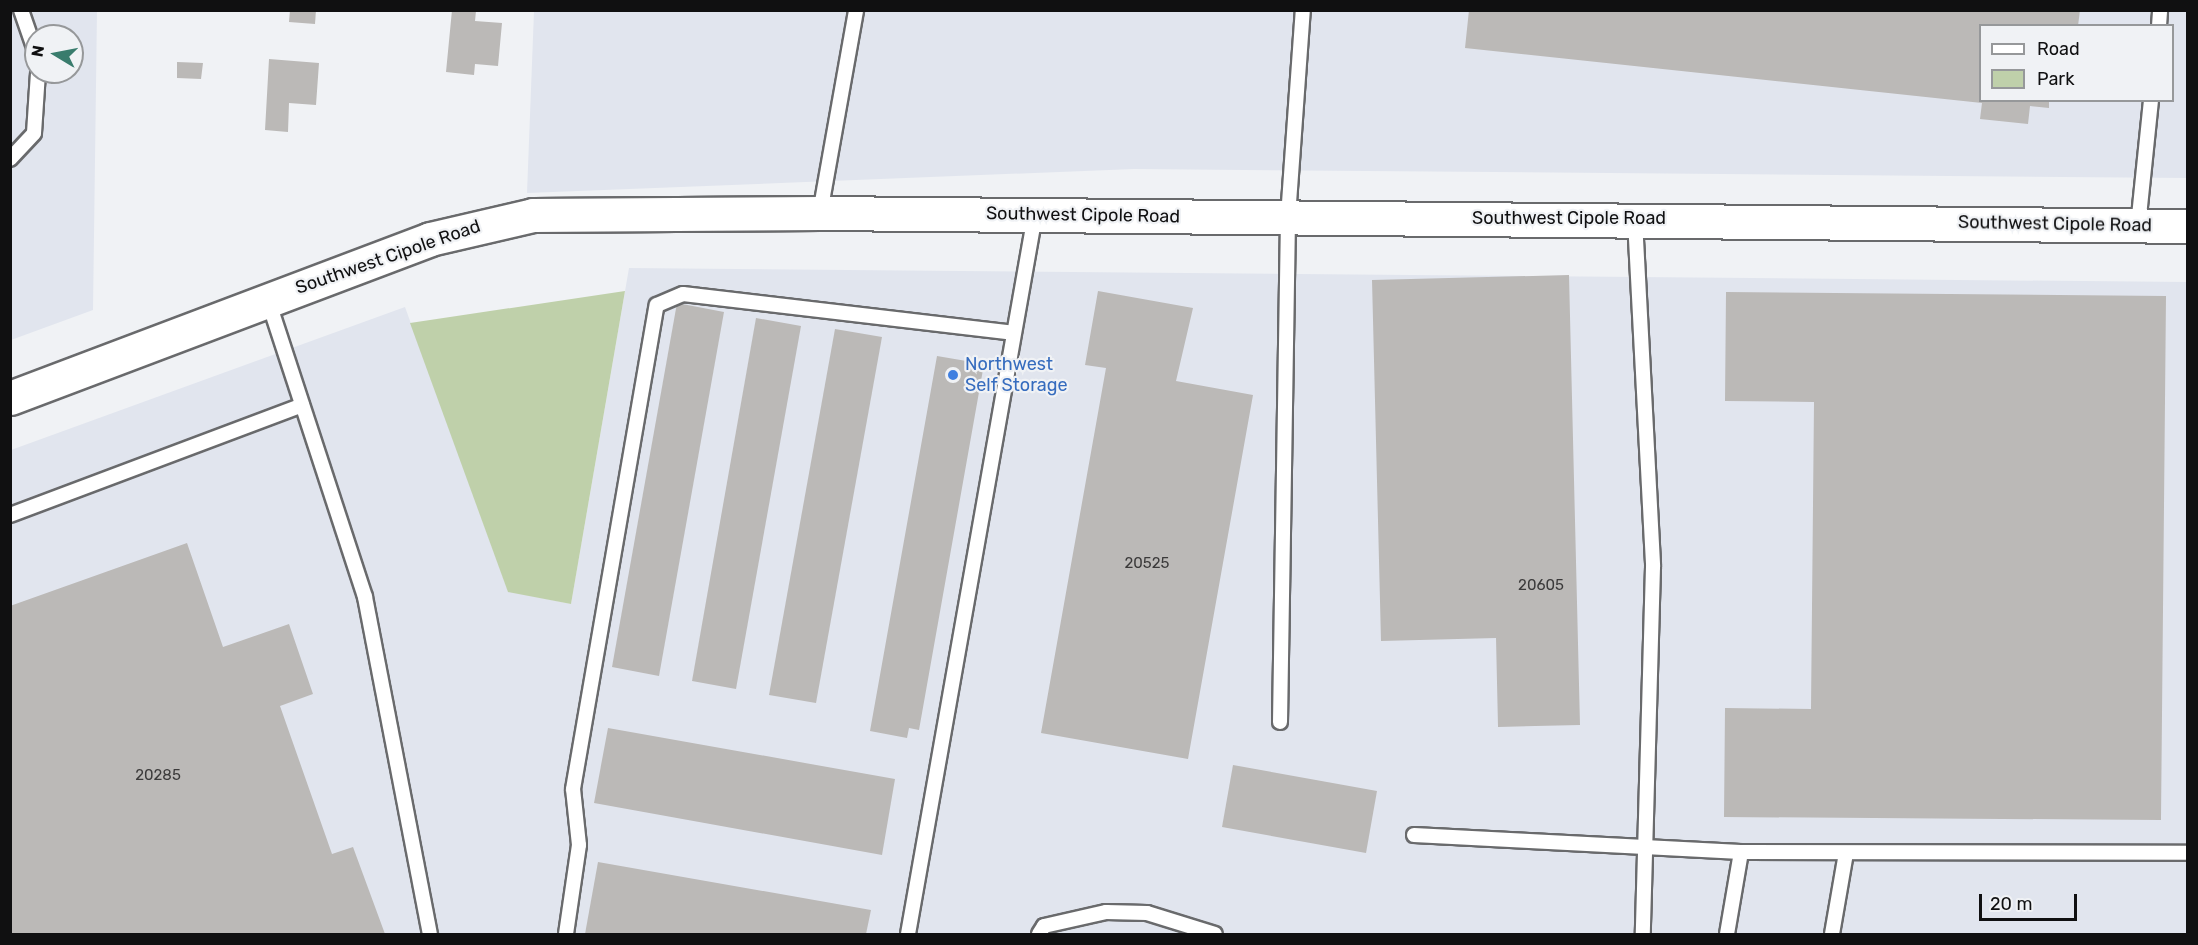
<!DOCTYPE html>
<html>
<head>
<meta charset="utf-8">
<style>
  body { margin:0 }
  #map { position:relative; width:2198px; height:945px; overflow:hidden; background:#f0f2f5; font-family:Rubik,sans-serif }
  div>[style] { position:absolute }
  [style*='--x'] { left:calc(var(--x)*1px); top:calc(var(--y)*1px); width:calc(var(--w)*1px); rotate:calc(var(--a)*1deg) }
  .built>* { inset:0; background:#e1e5ee }
  .green>* { inset:0; background:#bfd0aa }
  .building>* { inset:0; background:#bbb9b7 }
  .roads { filter:drop-shadow(2px 0 #696a6c) drop-shadow(-2px 0 #696a6c) drop-shadow(0 2px #696a6c) drop-shadow(0 -2px #696a6c) }
  .lane>* { height:14px; margin:-7px; padding:0 7px; transform-origin:7px; border-radius:7px; background:#fff }
  .secondary>* { height:33px; margin:-16.5px; padding:0 16.5px; transform-origin:16.5px; border-radius:16.5px; background:#fff }
  .dots>* { width:16px; height:16px; translate:-50% -50%; box-sizing:border-box; border:3px solid #f0f2f5; border-radius:50% }
  span { translate:-50% -50%; white-space:nowrap; text-align:center; line-height:1.15; -webkit-text-stroke:4.5px #f0f2f5; paint-order:stroke }
  .number-label { font-size:15px; color:#3b3a3a }
  .number-label span { -webkit-text-stroke-width:0 }
  .street-label { font-size:18px; color:#101011 }
  .shop-label { font-size:18px; color:#366cbe }
  .left { translate:0 -50%; text-align:left }
  .frame { position:absolute; inset:0; border:12px solid #101011; pointer-events:none }
  .legend { position:absolute; left:1979px; top:24px; width:195px; height:78px; box-sizing:border-box; background:#f0f2f5; border:2px solid #96989a; margin:0; padding:8px 10px; list-style:none; font-size:18px; color:#101011 }
  .legend li { display:flex; align-items:center; gap:12px; height:30px }
  .legend b { width:30px; border:2px solid #96989a }
  .north { position:absolute; left:24px; top:24px; width:60px; height:60px; box-sizing:border-box; background:#f0f2f5; border:2px solid #96989a; border-radius:50%; rotate:280deg; font-size:16px; font-weight:700; line-height:24px; text-align:center; color:#101011 }
  .north::after { content:''; display:block; margin:auto; width:21px; height:27px; background:#397c6d; clip-path:polygon(50% 0,100% 100%,50% 72%,0 100%) }
  .scale { position:absolute; left:1979px; top:894px; width:98px; height:27px; box-sizing:border-box; border:3px solid #101011; border-top:0; padding-left:8px; font-size:18px; line-height:21px; white-space:nowrap; color:#101011; -webkit-text-stroke:4px #f0f2f5; paint-order:stroke }
</style>
</head>
<body>
<div id="map">
  <div class="built">
    <i style="clip-path:polygon(evenodd,11px 11px,97px 11px,93px 310px,11px 340px,11px 11px,36px 36px,72px 36px,72px 72px,36px 72px,36px 36px)"></i>
    <i style="clip-path:polygon(evenodd,534px 11px,2187px 11px,2187px 178px,1134px 169px,527px 193px,534px 11px,1980px 26px,2172px 26px,2172px 100px,1980px 100px,1980px 26px)"></i>
    <i style="clip-path:polygon(629px 268px,2187px 282px,2187px 934px,11px 934px,11px 450px,405px 307px,508px 591px,571px 604px)"></i>
  </div>
  <div class="green">
    <i style="clip-path:polygon(625px 291px,571px 604px,508px 592px,410px 323px)"></i>
  </div>
  <div class="building">
    <i style="clip-path:polygon(290px 10px,316px 10px,315px 24px,289px 22px)"></i>
    <i style="clip-path:polygon(452px 10px,476px 11px,475px 21px,502px 23px,498px 66px,475px 64px,474px 75px,446px 72px)"></i>
    <i style="clip-path:polygon(1469px 10px,2080px 10px,2078px 26px,1980px 26px,1980px 100px,2049px 100px,2049px 108px,2030px 106px,2028px 124px,1980px 119px,1982px 103px,1465px 48px)"></i>
    <i style="clip-path:polygon(269px 59px,319px 63px,316px 105px,289px 103px,288px 132px,265px 130px)"></i>
    <i style="clip-path:polygon(177px 62px,203px 63px,201px 79px,177px 78px)"></i>
    <i style="clip-path:polygon(1569px 275px,1580px 725px,1498px 727px,1496px 638px,1381px 641px,1372px 280px)"></i>
    <i style="clip-path:polygon(1098px 291px,1193px 308px,1176px 381px,1253px 395px,1188px 759px,1041px 733px,1106px 368px,1085px 365px)"></i>
    <i style="clip-path:polygon(1726px 292px,2166px 296px,2161px 820px,1724px 817px,1725px 708px,1811px 709px,1814px 402px,1725px 401px)"></i>
    <i style="clip-path:polygon(677px 303px,724px 312px,659px 676px,612px 667px)"></i>
    <i style="clip-path:polygon(756px 318px,801px 326px,736px 689px,692px 681px)"></i>
    <i style="clip-path:polygon(835px 329px,882px 337px,816px 703px,769px 695px)"></i>
    <i style="clip-path:polygon(937px 356px,984px 364px,919px 730px,909px 728px,907px 738px,870px 731px)"></i>
    <i style="clip-path:polygon(187px 543px,223px 647px,289px 624px,313px 694px,280px 706px,332px 854px,353px 847px,385px 934px,10px 934px,10px 606px)"></i>
    <i style="clip-path:polygon(608px 728px,895px 779px,882px 855px,594px 803px)"></i>
    <i style="clip-path:polygon(1233px 765px,1377px 791px,1366px 853px,1222px 827px)"></i>
    <i style="clip-path:polygon(598px 862px,871px 910px,866px 934px,585px 934px)"></i>
  </div>
  <div class="roads">
    <div class="lane">
      <i style="--x:21;--y:10;--w:46;--a:70.8"></i>
      <i style="--x:2159;--y:26;--w:16;--a:-86"></i>
      <i style="--x:10;--y:159;--w:35;--a:-47"></i>
      <i style="--x:34;--y:133;--w:61;--a:-86.2"></i>
      <i style="--x:820;--y:213;--w:206;--a:-79.9"></i>
      <i style="--x:1635;--y:220;--w:347;--a:87"></i>
      <i style="--x:1653;--y:567;--w:367;--a:91.6"></i>
      <i style="--x:2138;--y:226;--w:127;--a:-84.1"></i>
      <i style="--x:268;--y:300;--w:312;--a:71.9"></i>
      <i style="--x:365;--y:597;--w:343;--a:79.1"></i>
      <i style="--x:10;--y:515;--w:312;--a:-20.6"></i>
      <i style="--x:1280;--y:722;--w:505;--a:-89.09"></i>
      <i style="--x:1288;--y:217;--w:208;--a:-85.9"></i>
      <i style="--x:1414;--y:835;--w:327;--a:3"></i>
      <i style="--x:1741;--y:852;--w:447;--a:0.1"></i>
      <i style="--x:566;--y:934;--w:90;--a:-81.7"></i>
      <i style="--x:579;--y:845;--w:56;--a:-96.1"></i>
      <i style="--x:573;--y:789;--w:491;--a:-80.2"></i>
      <i style="--x:657;--y:305;--w:28;--a:-23"></i>
      <i style="--x:683;--y:294;--w:332;--a:6.7"></i>
      <i style="--x:908;--y:934;--w:730;--a:-79.98"></i>
      <i style="--x:1039;--y:934;--w:9;--a:-58"></i>
      <i style="--x:1044;--y:926;--w:64;--a:-12.7"></i>
      <i style="--x:1106;--y:912;--w:41;--a:1.4"></i>
      <i style="--x:1147;--y:913;--w:71;--a:17.2"></i>
      <i style="--x:1727;--y:934;--w:83;--a:-80.3"></i>
      <i style="--x:1832;--y:934;--w:82;--a:-80.2"></i>
    </div>
    <div class="secondary">
      <i style="--x:10;--y:398;--w:449;--a:-20.7"></i>
      <i style="--x:430;--y:239;--w:106;--a:-13.1"></i>
      <i style="--x:533;--y:215;--w:287;--a:-0.4"></i>
      <i style="--x:820;--y:213;--w:1368;--a:0.54"></i>
    </div>
  </div>
  <div class="dots">
    <i style="left:953px;top:375px;background:#3f7fe0"></i>
  </div>
  <div class="number-label">
    <span style="left:1147px;top:564px">20525</span>
    <span style="left:1541px;top:586px">20605</span>
    <span style="left:158px;top:776px">20285</span>
  </div>
  <div class="street-label">
    <span style="left:1083px;top:215px;rotate:1deg">Southwest Cipole Road</span>
    <span style="left:1569px;top:218px">Southwest Cipole Road</span>
    <span style="left:2055px;top:224px;rotate:1deg">Southwest Cipole Road</span>
    <span style="left:388px;top:257px;rotate:-19deg">Southwest Cipole Road</span>
  </div>
  <div class="shop-label">
    <span class="left" style="left:965px;top:375px">Northwest<br>Self Storage</span>
  </div>
  <div class="frame"></div>
  <ul class="legend">
  <li><b style="height:8px;background:#fff"></b>Road</li>
  <li><b style="height:16px;background:#bfd0aa"></b>Park</li>
  </ul>
  <div class="north">N</div>
  <div class="scale">20 m</div>
</div>
</body>
</html>
